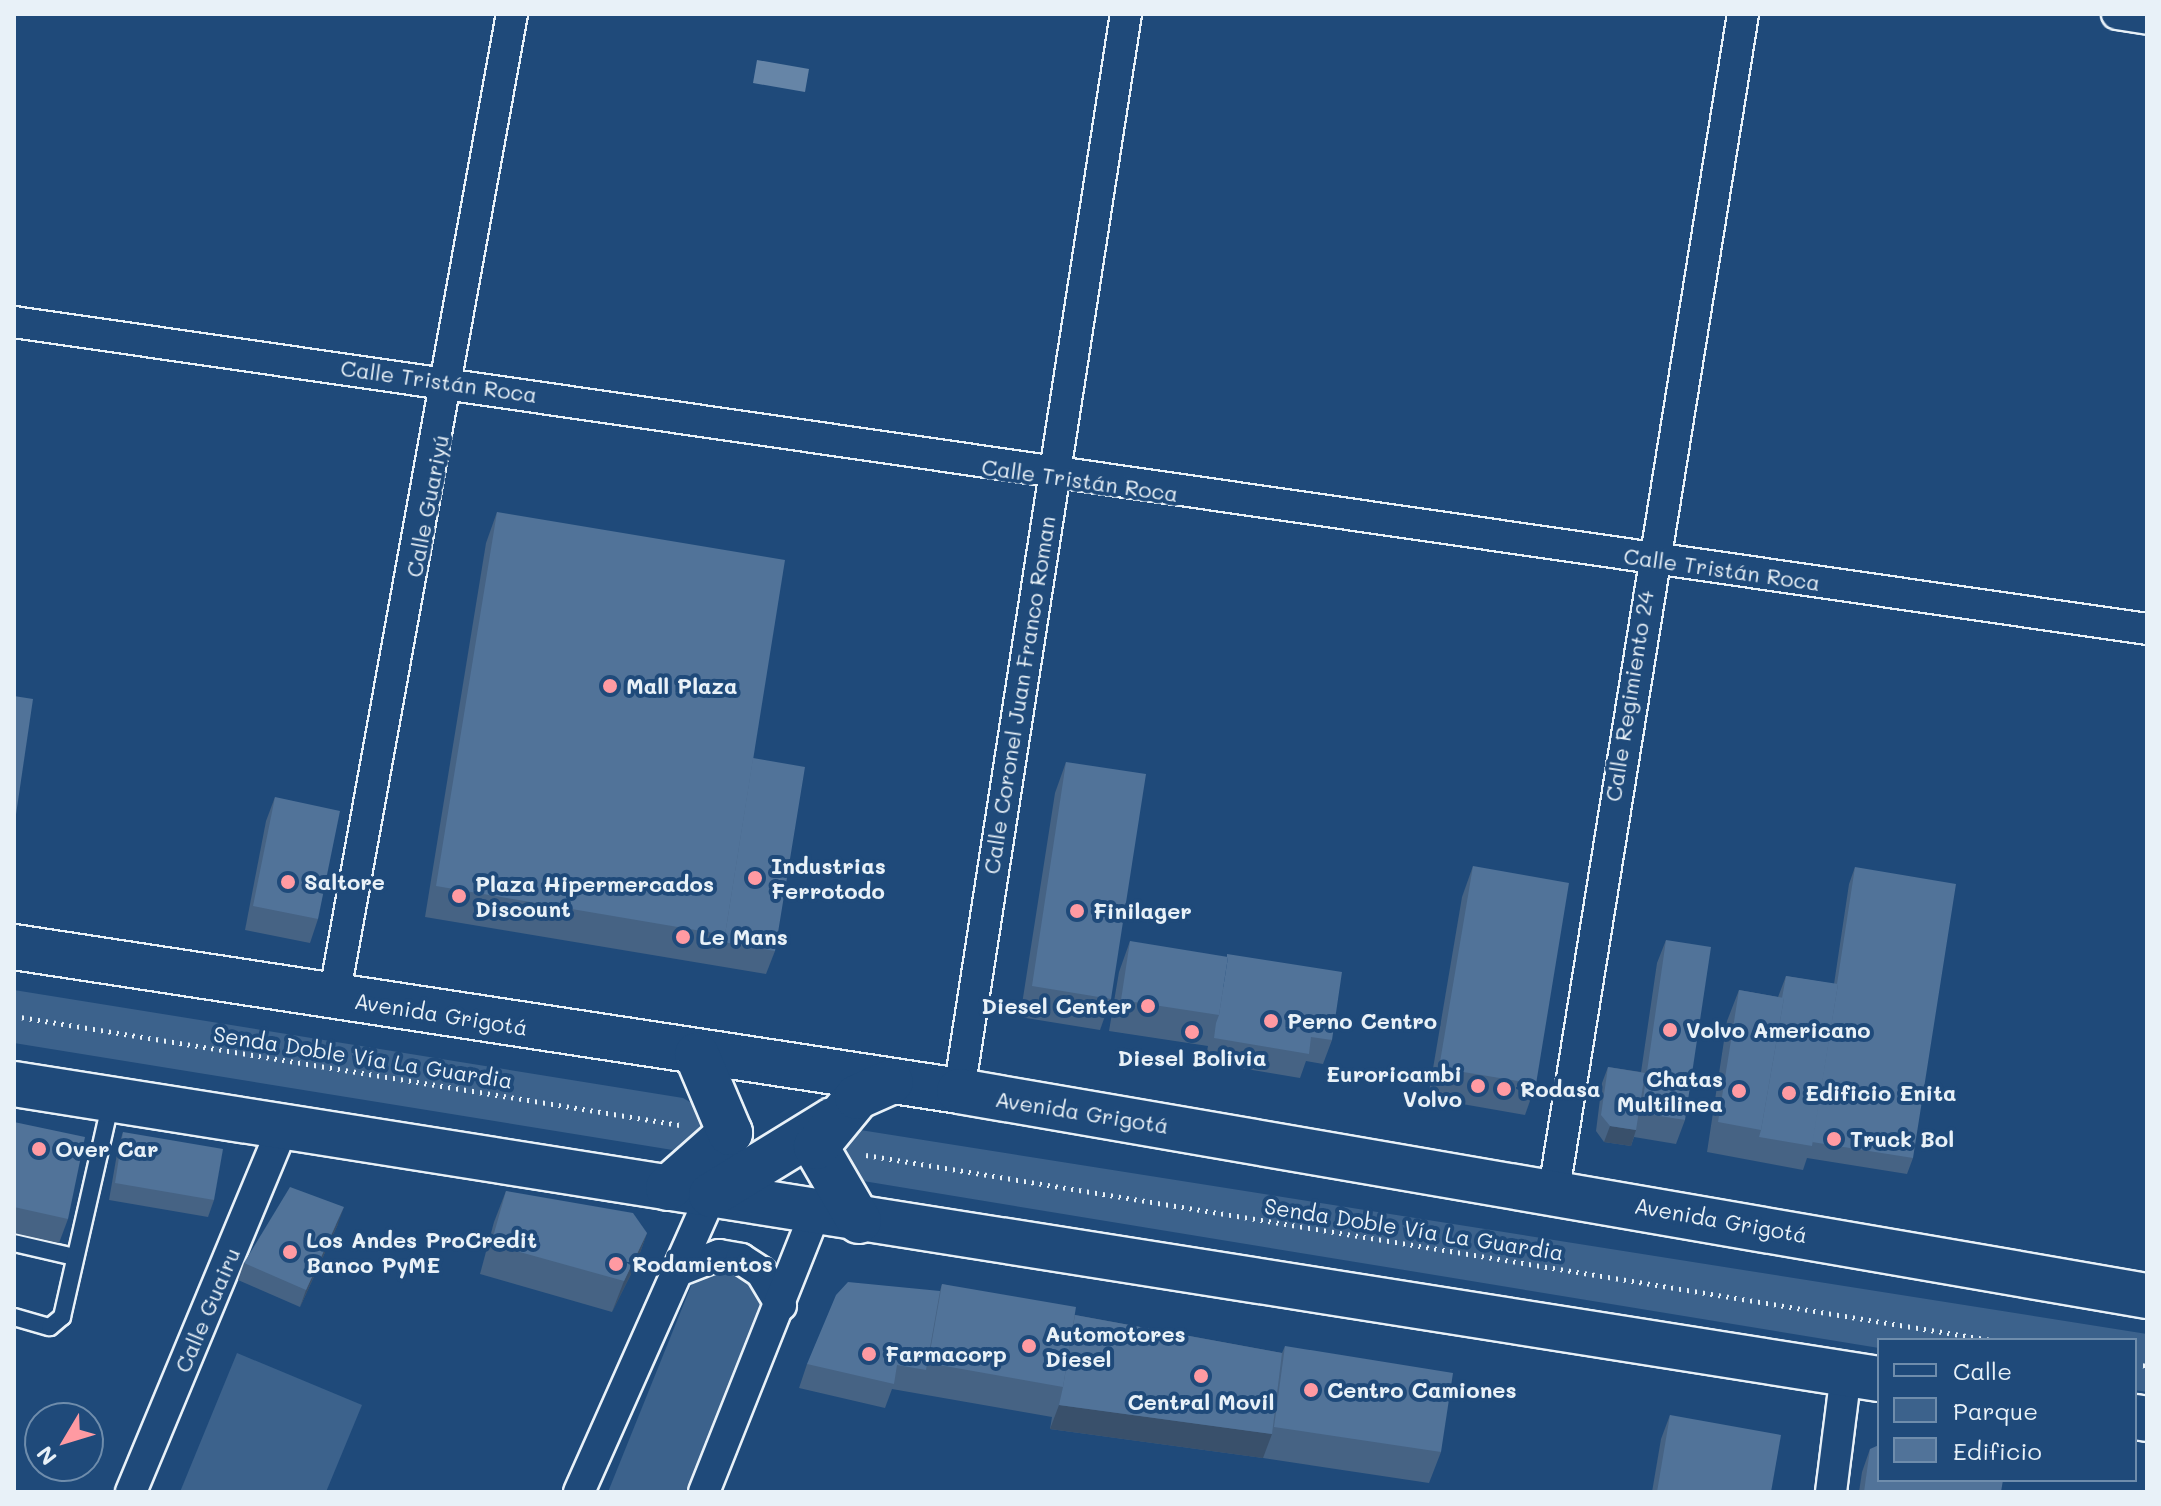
<!DOCTYPE html>
<html>
<head>
<meta charset="utf-8">
<style>
  body { margin:0 }
  #map { position:relative; width:2161px; height:1506px; overflow:hidden; background:#1f4a7a; font-family:Mali,sans-serif }
  div>[style] { position:absolute }
  [style*='--x'] { left:calc(var(--x)*1px); top:calc(var(--y)*1px); width:calc(var(--w)*1px); rotate:calc(var(--a)*1deg) }
  .green>* { inset:0; background:#3c628c }
  .water>* { inset:0; background:#6685a7 }
  .path>* { height:5px; margin-top:-2.5px; transform-origin:0; background:repeating-linear-gradient(90deg,#e8f1f8 0 2px,transparent 0 8px) }
  .roads { filter:drop-shadow(2px 0 #e8f1f8) drop-shadow(-2px 0 #e8f1f8) drop-shadow(0 2px #e8f1f8) drop-shadow(0 -2px #e8f1f8) }
  .service>* { height:16px; margin:-8px; padding:0 8px; transform-origin:8px; border-radius:8px; background:#1f4a7a }
  .minor>* { height:30px; margin:-15px; padding:0 15px; transform-origin:15px; border-radius:15px; background:#1f4a7a }
  .primary>* { height:44px; margin:-22px; padding:0 22px; transform-origin:22px; border-radius:22px; background:#1f4a7a }
  .wall>* { inset:0; background:#466384 }
  .shaded-wall>* { inset:0; background:#39506b }
  .building>* { inset:0; background:#517399 }
  .dots>* { width:22px; height:22px; translate:-50% -50%; box-sizing:border-box; border:4px solid #1f4a7a; border-radius:50% }
  span { translate:-50% -50%; white-space:nowrap; text-align:center; line-height:1.15; -webkit-text-stroke:8px #1f4a7a; paint-order:stroke }
  .street-label { font-size:22px; color:#e8f1f8 }
  .poi-label { font-size:22px; color:#e8f1f8; font-weight:700 }
  .left { translate:0 -50%; text-align:left }
  .right { translate:-100% -50%; text-align:right }
  .frame { position:absolute; inset:0; border:16px solid #e8f1f8; pointer-events:none }
  .legend { position:absolute; left:1877px; top:1338px; width:260px; height:144px; box-sizing:border-box; background:#1f4a7a; border:2px solid #6f8dac; margin:0; padding:10px 14px; list-style:none; font-size:24px; color:#e8f1f8 }
  .legend li { display:flex; align-items:center; gap:16px; height:40px }
  .legend b { width:40px; border:2px solid #6f8dac }
  .north { position:absolute; left:24px; top:1402px; width:80px; height:80px; box-sizing:border-box; background:#1f4a7a; border:2px solid #6f8dac; border-radius:50%; rotate:232deg; font-size:22px; font-weight:700; line-height:32px; text-align:center; color:#e8f1f8 }
  .north::after { content:''; display:block; margin:auto; width:28px; height:36px; background:#ff9aa2; clip-path:polygon(50% 0,100% 100%,50% 72%,0 100%) }
</style>
</head>
<body>
<div id="map">
  <div class="green">
    <i style="clip-path:polygon(14px 990px,683px 1098px,706px 1111px,708px 1129px,685px 1152px,14px 1043px)"></i>
    <i style="clip-path:polygon(854px 1129px,2147px 1334px,2147px 1392px,2135px 1390px,2135px 1340px,1879px 1340px,1879px 1348px,851px 1179px,835px 1139px)"></i>
    <i style="clip-path:polygon(725px 1270px,751px 1278px,762px 1296px,759px 1315px,686px 1492px,608px 1492px,693px 1281px)"></i>
    <i style="clip-path:polygon(237px 1353px,362px 1405px,326px 1492px,180px 1492px)"></i>
  </div>
  <div class="water">
    <i style="clip-path:polygon(757px 60px,809px 69px,805px 92px,753px 83px)"></i>
  </div>
  <div class="path">
    <i style="--x:14;--y:1016;--w:675;--a:9.29"></i>
    <i style="--x:866;--y:1155;--w:1140;--a:9.34"></i>
    <i style="--x:2135;--y:1364;--w:12;--a:9"></i>
  </div>
  <div class="roads">
    <div class="service">
      <i style="--x:14;--y:1243;--w:62;--a:13.1"></i>
      <i style="--x:14;--y:1317;--w:37;--a:16"></i>
      <i style="--x:50;--y:1327;--w:16;--a:-40"></i>
      <i style="--x:62;--y:1317;--w:221;--a:-77.2"></i>
    </div>
    <div class="minor">
      <i style="--x:2117;--y:14;--w:30;--a:9"></i>
      <i style="--x:14;--y:322;--w:2155;--a:8.19"></i>
      <i style="--x:334;--y:997;--w:999;--a:-79.74"></i>
      <i style="--x:959;--y:1091;--w:1090;--a:-81.19"></i>
      <i style="--x:1554;--y:1190;--w:1191;--a:-80.87"></i>
      <i style="--x:678;--y:1271;--w:44;--a:-21.3"></i>
      <i style="--x:719;--y:1255;--w:22;--a:10"></i>
      <i style="--x:741;--y:1259;--w:24;--a:33"></i>
      <i style="--x:761;--y:1272;--w:39;--a:59"></i>
      <i style="--x:131;--y:1492;--w:393;--a:-67.4"></i>
      <i style="--x:579;--y:1492;--w:325;--a:-66"></i>
      <i style="--x:704;--y:1492;--w:300;--a:-68.3"></i>
      <i style="--x:1831;--y:1492;--w:119;--a:-82.8"></i>
    </div>
    <div class="primary">
      <i style="--x:14;--y:947;--w:956;--a:8.66"></i>
      <i style="--x:959;--y:1091;--w:1206;--a:9.79"></i>
      <i style="--x:14;--y:1084;--w:1888;--a:8.99"></i>
      <i style="--x:668;--y:1188;--w:83;--a:-41.6"></i>
      <i style="--x:730;--y:1133;--w:85;--a:-112.9"></i>
      <i style="--x:711;--y:1195;--w:143;--a:-31.6"></i>
      <i style="--x:859;--y:1221;--w:86;--a:-120.2"></i>
      <i style="--x:816;--y:1147;--w:65;--a:-50.6"></i>
      <i style="--x:857;--y:1097;--w:37;--a:-24"></i>
      <i style="--x:2135;--y:1417;--w:12;--a:9"></i>
    </div>
  </div>
  <div class="wall">
    <i style="clip-path:polygon(497px 512px,753px 758px,775px 951px,766px 974px,425px 917px,486px 543px)"></i>
    <i style="clip-path:polygon(1066px 762px,1111px 999px,1100px 1030px,1020px 1017px,1055px 793px)"></i>
    <i style="clip-path:polygon(275px 797px,318px 919px,310px 943px,245px 930px,266px 821px)"></i>
    <i style="clip-path:polygon(1473px 866px,1536px 1084px,1525px 1115px,1428px 1098px,1462px 897px)"></i>
    <i style="clip-path:polygon(1855px 867px,1913px 1158px,1907px 1174px,1807px 1158px,1803px 1170px,1707px 1152px,1727px 1021px,1739px 990px,1778px 997px,1786px 976px,1834px 984px,1849px 884px)"></i>
    <i style="clip-path:polygon(1666px 940px,1685px 1120px,1676px 1144px,1634px 1137px,1631px 1146px,1604px 1142px,1596px 1131px,1602px 1083px,1608px 1067px,1641px 1072px,1657px 963px)"></i>
    <i style="clip-path:polygon(1130px 941px,1332px 1040px,1323px 1064px,1306px 1061px,1300px 1078px,1205px 1062px,1208px 1046px,1109px 1031px,1119px 972px)"></i>
    <i style="clip-path:polygon(14px 1122px,68px 1219px,59px 1243px,14px 1233px)"></i>
    <i style="clip-path:polygon(123px 1132px,214px 1200px,208px 1217px,109px 1200px,118px 1148px)"></i>
    <i style="clip-path:polygon(506px 1191px,647px 1233px,636px 1264px,612px 1312px,480px 1274px,494px 1222px)"></i>
    <i style="clip-path:polygon(338px 1224px,300px 1307px,238px 1280px,244px 1263px)"></i>
    <i style="clip-path:polygon(942px 1284px,1075px 1315px,1282px 1353px,1285px 1346px,1441px 1452px,1429px 1483px,1263px 1458px,1050px 1429px,1052px 1417px,892px 1389px,885px 1408px,799px 1388px,807px 1364px,940px 1291px)"></i>
    <i style="clip-path:polygon(1670px 1415px,1771px 1492px,1652px 1492px,1661px 1439px)"></i>
    <i style="clip-path:polygon(1870px 1449px,2001px 1492px,1859px 1492px,1862px 1472px)"></i>
  </div>
  <div class="shaded-wall">
    <i style="clip-path:polygon(1610px 1126px,1636px 1130px,1631px 1146px,1604px 1142px)"></i>
    <i style="clip-path:polygon(344px 1207px,338px 1224px,300px 1307px,306px 1290px)"></i>
    <i style="clip-path:polygon(647px 1233px,636px 1264px,612px 1312px,624px 1281px)"></i>
    <i style="clip-path:polygon(1059px 1405px,1272px 1434px,1263px 1458px,1050px 1429px)"></i>
  </div>
  <div class="building">
    <i style="clip-path:polygon(497px 512px,785px 560px,725px 935px,436px 886px)"></i>
    <i style="clip-path:polygon(14px 696px,33px 699px,14px 828px)"></i>
    <i style="clip-path:polygon(753px 758px,805px 767px,775px 951px,722px 942px,725px 935px)"></i>
    <i style="clip-path:polygon(1066px 762px,1146px 774px,1111px 999px,1032px 986px)"></i>
    <i style="clip-path:polygon(275px 797px,340px 811px,318px 919px,253px 906px)"></i>
    <i style="clip-path:polygon(1473px 866px,1569px 883px,1536px 1084px,1439px 1068px)"></i>
    <i style="clip-path:polygon(1855px 867px,1956px 884px,1913px 1158px,1812px 1142px,1838px 984px,1837px 984px)"></i>
    <i style="clip-path:polygon(1666px 940px,1711px 947px,1685px 1120px,1641px 1113px)"></i>
    <i style="clip-path:polygon(1130px 941px,1228px 957px,1219px 1015px,1121px 1000px)"></i>
    <i style="clip-path:polygon(1227px 954px,1342px 972px,1332px 1040px,1311px 1037px,1309px 1054px,1214px 1038px,1216px 1023px,1219px 1015px,1228px 957px,1227px 957px)"></i>
    <i style="clip-path:polygon(1786px 976px,1838px 984px,1812px 1146px,1759px 1137px,1761px 1130px,1784px 998px,1782px 998px)"></i>
    <i style="clip-path:polygon(1739px 990px,1784px 998px,1761px 1130px,1718px 1122px)"></i>
    <i style="clip-path:polygon(1608px 1067px,1645px 1073px,1636px 1130px,1610px 1126px,1601px 1115px)"></i>
    <i style="clip-path:polygon(14px 1122px,85px 1137px,68px 1219px,14px 1207px)"></i>
    <i style="clip-path:polygon(123px 1132px,223px 1149px,214px 1200px,115px 1183px)"></i>
    <i style="clip-path:polygon(290px 1187px,344px 1207px,306px 1290px,244px 1263px)"></i>
    <i style="clip-path:polygon(506px 1191px,633px 1213px,647px 1233px,624px 1281px,491px 1244px)"></i>
    <i style="clip-path:polygon(848px 1282px,940px 1291px,926px 1370px,897px 1365px,894px 1384px,807px 1364px,836px 1295px)"></i>
    <i style="clip-path:polygon(942px 1284px,1076px 1307px,1063px 1387px,928px 1363px)"></i>
    <i style="clip-path:polygon(1075px 1315px,1282px 1353px,1272px 1434px,1059px 1405px,1063px 1387px)"></i>
    <i style="clip-path:polygon(1285px 1346px,1453px 1373px,1441px 1452px,1274px 1427px)"></i>
    <i style="clip-path:polygon(1670px 1415px,1781px 1435px,1771px 1492px,1657px 1492px)"></i>
    <i style="clip-path:polygon(1879px 1445px,1879px 1480px,2003px 1480px,2001px 1492px,1864px 1492px,1870px 1449px)"></i>
  </div>
  <div class="dots">
    <i style="left:610px;top:686px;background:#ff9aa2"></i>
    <i style="left:755px;top:878px;background:#ff9aa2"></i>
    <i style="left:288px;top:882px;background:#ff9aa2"></i>
    <i style="left:459px;top:896px;background:#ff9aa2"></i>
    <i style="left:1077px;top:911px;background:#ff9aa2"></i>
    <i style="left:683px;top:937px;background:#ff9aa2"></i>
    <i style="left:1148px;top:1006px;background:#ff9aa2"></i>
    <i style="left:1271px;top:1021px;background:#ff9aa2"></i>
    <i style="left:1670px;top:1030px;background:#ff9aa2"></i>
    <i style="left:1192px;top:1032px;background:#ff9aa2"></i>
    <i style="left:1478px;top:1086px;background:#ff9aa2"></i>
    <i style="left:1504px;top:1089px;background:#ff9aa2"></i>
    <i style="left:1739px;top:1091px;background:#ff9aa2"></i>
    <i style="left:1789px;top:1093px;background:#ff9aa2"></i>
    <i style="left:1834px;top:1139px;background:#ff9aa2"></i>
    <i style="left:39px;top:1149px;background:#ff9aa2"></i>
    <i style="left:290px;top:1252px;background:#ff9aa2"></i>
    <i style="left:616px;top:1264px;background:#ff9aa2"></i>
    <i style="left:1029px;top:1346px;background:#ff9aa2"></i>
    <i style="left:869px;top:1354px;background:#ff9aa2"></i>
    <i style="left:1201px;top:1376px;background:#ff9aa2"></i>
    <i style="left:1311px;top:1390px;background:#ff9aa2"></i>
  </div>
  <div class="street-label">
    <span style="left:439px;top:381px;rotate:8deg">Calle Tristán Roca</span>
    <span style="left:1080px;top:480px;rotate:8deg">Calle Tristán Roca</span>
    <span style="left:427px;top:506px;rotate:-79deg">Calle Guariyú</span>
    <span style="left:1722px;top:569px;rotate:8deg">Calle Tristán Roca</span>
    <span style="left:1019px;top:695px;rotate:-81deg">Calle Coronel Juan Franco Roman</span>
    <span style="left:1629px;top:696px;rotate:-81deg">Calle Regimiento 24</span>
    <span style="left:441px;top:1014px;rotate:9deg">Avenida Grigotá</span>
    <span style="left:363px;top:1057px;rotate:9deg">Senda Doble Vía La Guardia</span>
    <span style="left:1082px;top:1112px;rotate:9deg">Avenida Grigotá</span>
    <span style="left:1721px;top:1220px;rotate:10deg">Avenida Grigotá</span>
    <span style="left:1414px;top:1229px;rotate:9deg">Senda Doble Vía La Guardia</span>
    <span style="left:207px;top:1310px;rotate:-67deg">Calle Guairu</span>
  </div>
  <div class="poi-label">
    <span class="left" style="left:626px;top:686px">Mall Plaza</span>
    <span class="left" style="left:771px;top:878px">Industrias<br>Ferrotodo</span>
    <span class="left" style="left:304px;top:882px">Saltore</span>
    <span class="left" style="left:475px;top:896px">Plaza Hipermercados<br>Discount</span>
    <span class="left" style="left:1093px;top:911px">Finilager</span>
    <span class="left" style="left:699px;top:937px">Le Mans</span>
    <span class="right" style="left:1132px;top:1006px">Diesel Center</span>
    <span class="left" style="left:1287px;top:1021px">Perno Centro</span>
    <span class="left" style="left:1686px;top:1030px">Volvo Americano</span>
    <span style="left:1192px;top:1058px">Diesel Bolivia</span>
    <span class="right" style="left:1462px;top:1086px">Euroricambi<br>Volvo</span>
    <span class="right" style="left:1723px;top:1091px">Chatas<br>Multilinea</span>
    <span class="left" style="left:1520px;top:1089px">Rodasa</span>
    <span class="left" style="left:1805px;top:1093px">Edificio Enita</span>
    <span class="left" style="left:1850px;top:1139px">Truck Bol</span>
    <span class="left" style="left:55px;top:1149px">Over Car</span>
    <span class="left" style="left:306px;top:1252px">Los Andes ProCredit<br>Banco PyME</span>
    <span class="left" style="left:632px;top:1264px">Rodamientos</span>
    <span class="left" style="left:1045px;top:1346px">Automotores<br>Diesel</span>
    <span class="left" style="left:885px;top:1354px">Farmacorp</span>
    <span class="left" style="left:1327px;top:1390px">Centro Camiones</span>
    <span style="left:1201px;top:1402px">Central Movil</span>
  </div>
  <div class="frame"></div>
  <ul class="legend">
  <li><b style="height:10px;background:#1f4a7a"></b>Calle</li>
  <li><b style="height:22px;background:#3c628c"></b>Parque</li>
  <li><b style="height:22px;background:#517399"></b>Edificio</li>
  </ul>
  <div class="north">N</div>
</div>
</body>
</html>
